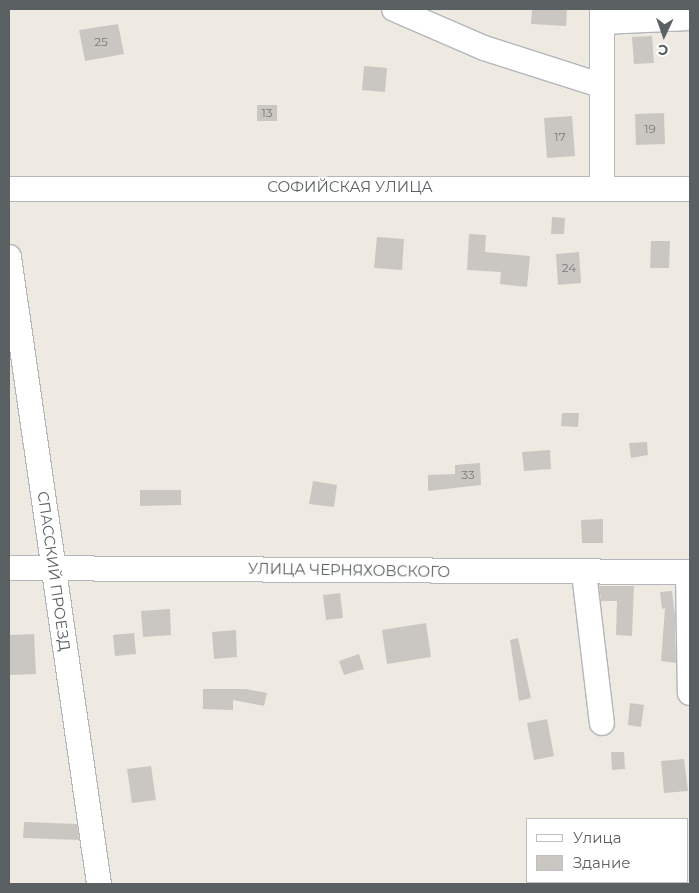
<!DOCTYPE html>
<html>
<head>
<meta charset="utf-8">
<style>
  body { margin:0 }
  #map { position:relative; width:699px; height:893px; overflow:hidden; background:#eeeae2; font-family:Montserrat,sans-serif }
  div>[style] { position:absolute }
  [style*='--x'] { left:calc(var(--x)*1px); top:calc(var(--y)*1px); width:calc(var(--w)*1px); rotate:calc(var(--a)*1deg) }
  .building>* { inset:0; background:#cac7c2 }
  .roads { filter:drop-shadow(1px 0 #b3b6ba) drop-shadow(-1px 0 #b3b6ba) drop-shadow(0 1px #b3b6ba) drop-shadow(0 -1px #b3b6ba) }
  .minor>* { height:24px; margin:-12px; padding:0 12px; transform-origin:12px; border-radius:12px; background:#fff }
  span { translate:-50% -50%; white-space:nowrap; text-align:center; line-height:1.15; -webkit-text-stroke:4px #fff; paint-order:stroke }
  .number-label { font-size:12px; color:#777a7b }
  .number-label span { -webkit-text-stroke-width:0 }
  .street-label { font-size:15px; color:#5b6063 }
  .frame { position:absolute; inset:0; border:10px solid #5b6063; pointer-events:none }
  .legend { position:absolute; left:526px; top:818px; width:162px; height:65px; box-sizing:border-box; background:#fff; border:1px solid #bdbfc1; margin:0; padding:6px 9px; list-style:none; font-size:15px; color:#5b6063 }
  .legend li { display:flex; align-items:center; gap:10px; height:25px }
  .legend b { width:25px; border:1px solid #bdbfc1 }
  .north { position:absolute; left:639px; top:10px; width:50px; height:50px; -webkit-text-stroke:4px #fff; paint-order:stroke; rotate:183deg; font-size:14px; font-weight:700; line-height:20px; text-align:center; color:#5b6063 }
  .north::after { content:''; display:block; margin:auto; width:18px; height:22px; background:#5b6063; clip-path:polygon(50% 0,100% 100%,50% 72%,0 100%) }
</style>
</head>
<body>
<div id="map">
  <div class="building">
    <i style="clip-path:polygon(532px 9px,567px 9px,566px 26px,531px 24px)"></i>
    <i style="clip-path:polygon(118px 24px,124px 54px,85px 61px,79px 30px)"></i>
    <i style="clip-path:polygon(652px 36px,654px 63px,634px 64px,632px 37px)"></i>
    <i style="clip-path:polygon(364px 66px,387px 68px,385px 92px,362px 90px)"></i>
    <i style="clip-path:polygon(257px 105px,277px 105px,277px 121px,257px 121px)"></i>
    <i style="clip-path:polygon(664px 113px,665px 144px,636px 145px,635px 114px)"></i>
    <i style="clip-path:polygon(572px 116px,575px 156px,547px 158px,544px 118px)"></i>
    <i style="clip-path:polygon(552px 217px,565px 218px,564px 234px,551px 234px)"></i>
    <i style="clip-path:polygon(469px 234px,486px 235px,485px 252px,530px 256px,527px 287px,500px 284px,501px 272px,467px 270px)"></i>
    <i style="clip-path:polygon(377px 237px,404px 239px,402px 270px,374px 268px)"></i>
    <i style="clip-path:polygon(651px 241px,670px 241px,669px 268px,650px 268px)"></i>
    <i style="clip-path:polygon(579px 252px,581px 283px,558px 285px,556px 254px)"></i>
    <i style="clip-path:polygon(562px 413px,579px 413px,578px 427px,561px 426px)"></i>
    <i style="clip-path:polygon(647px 442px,648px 455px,631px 458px,629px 443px)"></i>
    <i style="clip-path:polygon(550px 450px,551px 469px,524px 471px,522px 452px)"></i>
    <i style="clip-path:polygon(480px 463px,481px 485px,428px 491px,428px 475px,455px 474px,455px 465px)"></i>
    <i style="clip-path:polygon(313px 481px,337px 485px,334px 507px,309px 504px)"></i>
    <i style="clip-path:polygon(140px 490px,181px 490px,181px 505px,140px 506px)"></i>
    <i style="clip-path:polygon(603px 519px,603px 543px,582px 543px,581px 520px)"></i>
    <i style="clip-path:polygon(599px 586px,634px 586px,632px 636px,616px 635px,617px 601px,601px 601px)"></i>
    <i style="clip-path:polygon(672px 591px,675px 615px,676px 663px,661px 661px,665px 608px,662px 609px,660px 592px)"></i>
    <i style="clip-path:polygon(340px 593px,343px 618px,326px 620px,323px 595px)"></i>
    <i style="clip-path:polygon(170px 609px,171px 635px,143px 637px,141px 611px)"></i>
    <i style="clip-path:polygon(426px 623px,431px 657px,387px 664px,382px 630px)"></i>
    <i style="clip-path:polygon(236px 630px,237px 657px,214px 659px,212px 632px)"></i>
    <i style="clip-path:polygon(134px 633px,136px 654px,115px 656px,113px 635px)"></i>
    <i style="clip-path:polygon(34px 634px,36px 674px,9px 675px,9px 635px)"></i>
    <i style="clip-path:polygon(518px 638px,531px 698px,519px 701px,510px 640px)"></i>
    <i style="clip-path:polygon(359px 654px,364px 669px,344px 675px,339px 661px)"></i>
    <i style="clip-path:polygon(203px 689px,246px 689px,267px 693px,264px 706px,233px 700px,233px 710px,203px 709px)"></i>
    <i style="clip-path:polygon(630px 703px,644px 705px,641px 727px,628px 725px)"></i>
    <i style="clip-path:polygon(547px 719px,554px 756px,534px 760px,527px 723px)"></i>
    <i style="clip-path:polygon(611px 752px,624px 752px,625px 769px,612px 770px)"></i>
    <i style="clip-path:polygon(684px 759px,688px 791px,664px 793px,661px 761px)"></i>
    <i style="clip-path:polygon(151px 766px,156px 800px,132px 803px,127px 769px)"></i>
    <i style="clip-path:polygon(24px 822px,77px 824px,79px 840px,23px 838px)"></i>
  </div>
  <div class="roads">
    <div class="minor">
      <i style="--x:394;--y:9;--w:98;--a:23.4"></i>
      <i style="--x:484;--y:48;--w:122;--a:17.7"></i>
      <i style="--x:602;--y:22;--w:88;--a:-2.6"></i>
      <i style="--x:602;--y:187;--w:178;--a:-90"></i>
      <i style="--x:9;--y:189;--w:681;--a:0"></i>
      <i style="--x:9;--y:257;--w:633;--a:81.83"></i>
      <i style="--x:9;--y:568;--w:681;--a:0.34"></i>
      <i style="--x:688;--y:572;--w:121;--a:89.1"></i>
      <i style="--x:584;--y:573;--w:151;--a:83.2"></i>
    </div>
  </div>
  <div class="number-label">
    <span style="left:101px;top:42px">25</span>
    <span style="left:267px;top:113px">13</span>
    <span style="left:650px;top:129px">19</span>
    <span style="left:560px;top:137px">17</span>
    <span style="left:569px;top:268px">24</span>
    <span style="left:468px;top:475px">33</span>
  </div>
  <div class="street-label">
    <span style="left:350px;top:187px">СОФИЙСКАЯ УЛИЦА</span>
    <span style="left:349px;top:570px;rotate:1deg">УЛИЦА ЧЕРНЯХОВСКОГО</span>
    <span style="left:54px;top:571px;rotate:82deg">СПАССКИЙ ПРОЕЗД</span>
  </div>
  <div class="frame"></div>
  <ul class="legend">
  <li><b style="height:6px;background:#fff"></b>Улица</li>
  <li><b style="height:14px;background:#cac7c2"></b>Здание</li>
  </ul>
  <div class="north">С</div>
</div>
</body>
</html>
